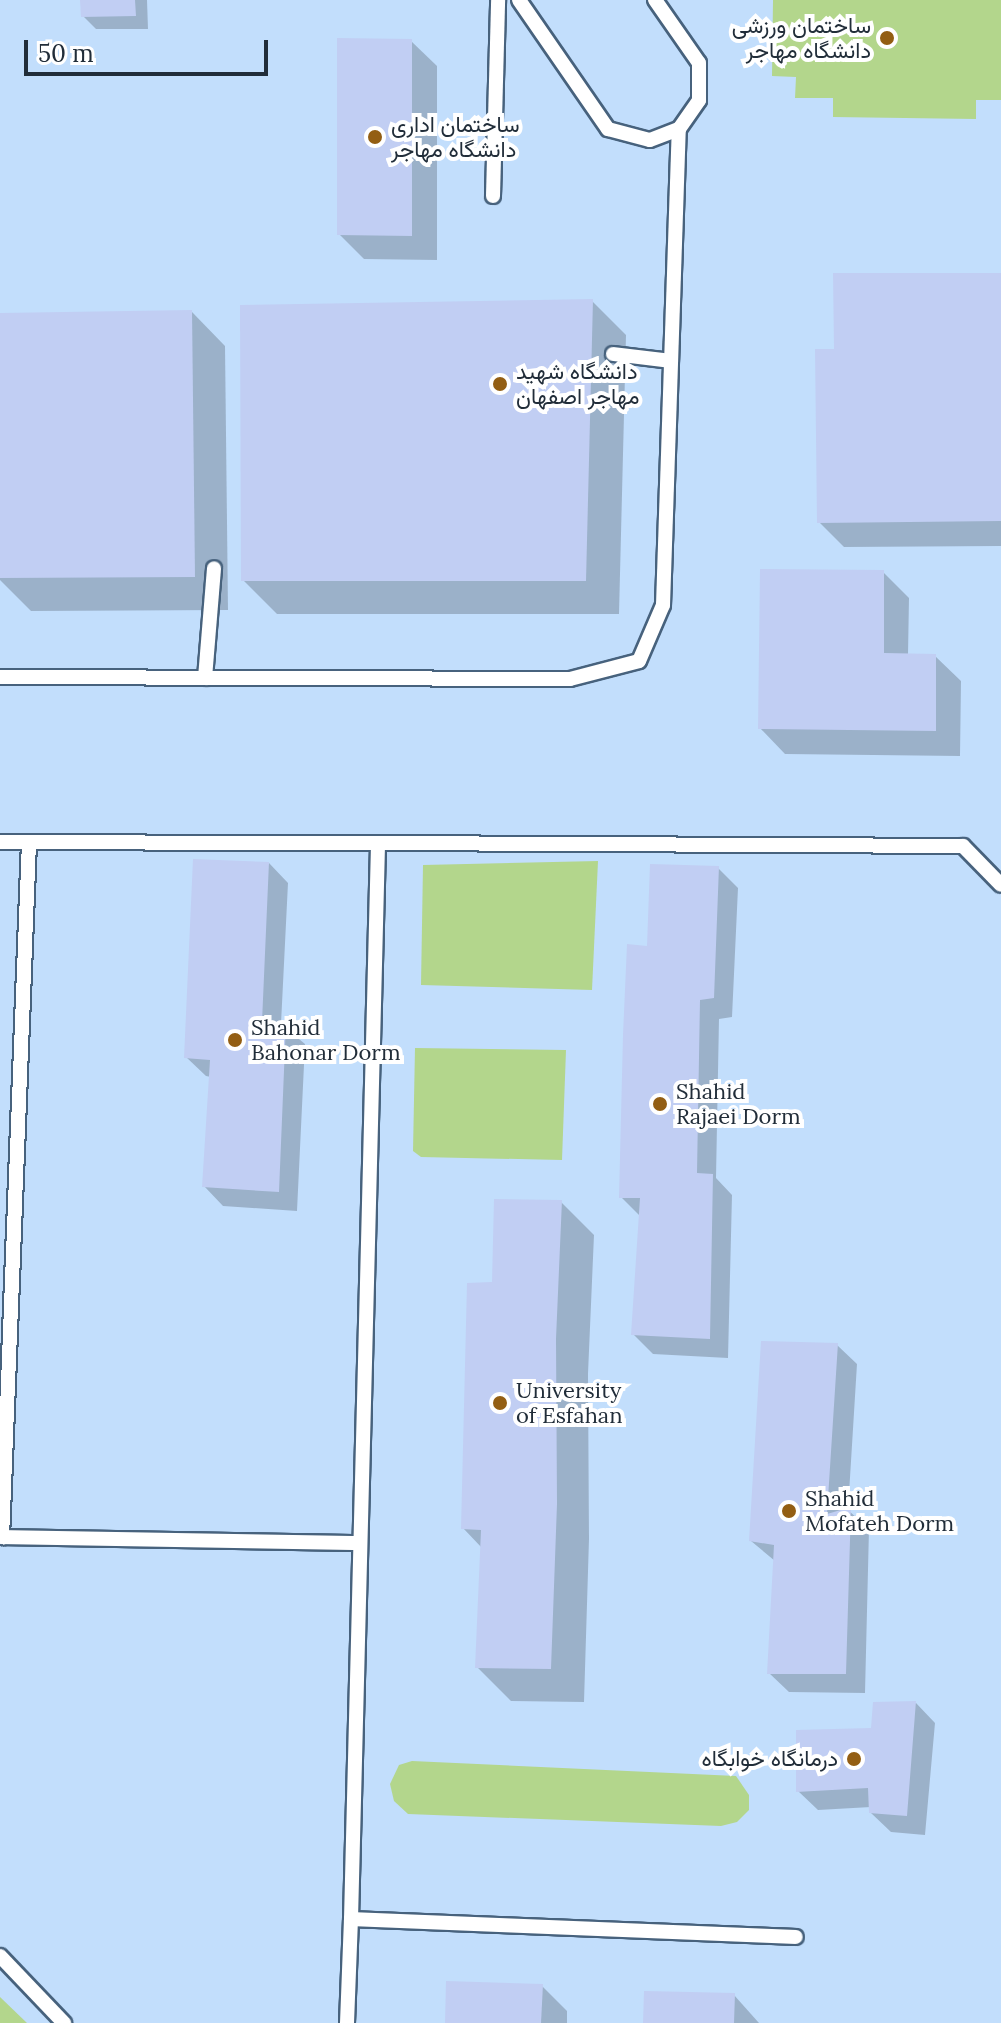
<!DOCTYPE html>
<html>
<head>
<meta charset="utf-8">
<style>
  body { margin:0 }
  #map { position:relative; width:1001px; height:2023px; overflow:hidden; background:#d6e8fb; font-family:Lora,Vazirmatn,serif }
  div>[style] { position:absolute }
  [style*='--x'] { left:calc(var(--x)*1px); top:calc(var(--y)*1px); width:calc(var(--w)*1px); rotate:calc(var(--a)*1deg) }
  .built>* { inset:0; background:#c2defc }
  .green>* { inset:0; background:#b3d68c }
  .shadow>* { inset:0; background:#0003 }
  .building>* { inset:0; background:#c1cef3 }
  .roads { filter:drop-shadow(2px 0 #47627d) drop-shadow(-2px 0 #47627d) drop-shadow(0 2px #47627d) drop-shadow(0 -2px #47627d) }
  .lane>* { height:14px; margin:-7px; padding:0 7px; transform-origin:7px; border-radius:7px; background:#fff }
  .dots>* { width:22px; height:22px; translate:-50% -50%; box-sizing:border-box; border:4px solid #fff; border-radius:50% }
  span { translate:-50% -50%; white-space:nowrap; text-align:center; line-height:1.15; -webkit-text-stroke:8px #fff; paint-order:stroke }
  .poi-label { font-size:22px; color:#212d39 }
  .right { translate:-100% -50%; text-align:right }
  .left { translate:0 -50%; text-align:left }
  .scale { position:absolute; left:24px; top:40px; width:244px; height:36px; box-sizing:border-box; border:4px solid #212d39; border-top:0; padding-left:10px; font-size:24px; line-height:28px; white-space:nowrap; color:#212d39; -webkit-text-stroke:6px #fff; paint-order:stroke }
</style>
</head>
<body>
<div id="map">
  <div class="built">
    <i style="clip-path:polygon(0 0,1001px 0,1001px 2023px,0 2023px)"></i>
  </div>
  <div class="green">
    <i style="clip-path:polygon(773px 0,1001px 0,1001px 100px,976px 100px,976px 119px,833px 117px,833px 98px,795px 98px,796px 77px,772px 76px)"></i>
    <i style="clip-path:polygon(598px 861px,592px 990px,421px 985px,423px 865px)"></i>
    <i style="clip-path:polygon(415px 1048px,566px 1050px,562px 1160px,421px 1157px,413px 1151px)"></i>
    <i style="clip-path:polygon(412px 1761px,736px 1776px,749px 1795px,749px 1810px,737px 1822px,721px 1826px,408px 1814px,394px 1801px,390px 1784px,399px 1765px)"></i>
    <i style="clip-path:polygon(0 1997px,27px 2023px,0 2023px)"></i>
  </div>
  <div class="shadow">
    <i style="clip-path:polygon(82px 0,147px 0,148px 29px,96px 29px,83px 16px)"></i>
    <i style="clip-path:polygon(411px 41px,437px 66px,437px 260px,364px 259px,339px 234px)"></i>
    <i style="clip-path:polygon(1001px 275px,1001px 546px,844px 547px,819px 522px,836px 351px)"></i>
    <i style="clip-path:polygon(592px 301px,626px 335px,619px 614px,277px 614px,243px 580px)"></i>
    <i style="clip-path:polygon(192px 312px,225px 346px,228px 610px,31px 611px,0 580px,0 315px)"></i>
    <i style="clip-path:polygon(883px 572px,909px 598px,908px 655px,935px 656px,961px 681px,960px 756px,785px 754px,760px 728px)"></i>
    <i style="clip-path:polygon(269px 863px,288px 883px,281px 1024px,305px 1044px,297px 1211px,223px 1206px,204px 1186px,211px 1077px,206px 1076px,186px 1057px)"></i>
    <i style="clip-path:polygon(718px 868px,738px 888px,732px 1017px,719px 1019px,716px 1178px,732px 1195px,728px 1358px,653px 1354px,633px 1334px,641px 1217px,621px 1197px,649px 948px)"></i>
    <i style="clip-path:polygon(561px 1202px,594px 1235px,588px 1374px,589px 1539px,584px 1702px,511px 1701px,477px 1667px,482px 1548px,463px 1528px,494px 1284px)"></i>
    <i style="clip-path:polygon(837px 1345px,857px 1364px,848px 1510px,869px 1529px,865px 1693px,789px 1692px,769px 1673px,775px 1561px,751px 1541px)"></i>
    <i style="clip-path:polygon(916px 1703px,935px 1723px,925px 1835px,891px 1832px,871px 1813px,871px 1807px,818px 1810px,798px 1791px,873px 1730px)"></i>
    <i style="clip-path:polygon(542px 1986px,567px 2011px,567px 2023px,447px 2023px)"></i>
    <i style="clip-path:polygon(734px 1995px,759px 2023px,645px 2023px)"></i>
  </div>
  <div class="building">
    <i style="clip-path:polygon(80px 0,135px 0,136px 16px,81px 17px)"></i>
    <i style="clip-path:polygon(337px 38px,412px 39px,412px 236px,337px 235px)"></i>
    <i style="clip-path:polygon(833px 273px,1001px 273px,1001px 521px,817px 523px,815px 349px,834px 349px)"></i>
    <i style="clip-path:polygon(593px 299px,586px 581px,241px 581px,240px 305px)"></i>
    <i style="clip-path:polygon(192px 310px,195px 577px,0 578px,0 313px)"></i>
    <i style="clip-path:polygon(760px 569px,884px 570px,884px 653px,936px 654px,936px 731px,758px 729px)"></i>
    <i style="clip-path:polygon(193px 859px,269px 862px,262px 1022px,286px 1022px,279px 1192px,202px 1187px,210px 1060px,184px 1058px)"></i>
    <i style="clip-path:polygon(650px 864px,719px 866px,714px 998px,700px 1000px,697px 1173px,713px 1174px,710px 1339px,631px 1335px,640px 1198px,619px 1198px,623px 1035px,627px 944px,647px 946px)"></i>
    <i style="clip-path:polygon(494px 1199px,562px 1200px,556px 1339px,557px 1504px,551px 1669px,475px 1668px,481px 1530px,461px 1529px,467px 1283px,492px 1282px)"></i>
    <i style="clip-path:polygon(761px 1341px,838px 1343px,827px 1514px,851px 1507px,846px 1674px,767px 1674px,774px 1545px,749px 1541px)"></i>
    <i style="clip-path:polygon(916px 1701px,907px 1816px,869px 1813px,868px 1788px,796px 1792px,796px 1730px,871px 1728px,873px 1702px)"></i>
    <i style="clip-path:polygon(446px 1981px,543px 1984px,541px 2023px,445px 2023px)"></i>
    <i style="clip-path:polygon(644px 1991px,735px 1993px,734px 2023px,643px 2023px)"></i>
  </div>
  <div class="roads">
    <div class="lane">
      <i style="--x:519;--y:0;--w:157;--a:55.4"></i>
      <i style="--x:608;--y:129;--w:43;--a:14.7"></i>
      <i style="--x:650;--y:140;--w:31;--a:-21"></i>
      <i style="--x:679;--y:129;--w:35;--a:-55"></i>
      <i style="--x:699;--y:100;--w:37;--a:-90"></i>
      <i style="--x:699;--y:63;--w:77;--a:-124.9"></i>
      <i style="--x:493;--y:196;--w:196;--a:-88.5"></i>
      <i style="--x:613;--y:354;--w:58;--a:6.9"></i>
      <i style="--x:0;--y:677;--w:570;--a:0.2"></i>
      <i style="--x:570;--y:679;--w:71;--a:-14.6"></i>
      <i style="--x:639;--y:661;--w:61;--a:-66.8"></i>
      <i style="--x:663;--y:605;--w:476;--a:-88.1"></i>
      <i style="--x:205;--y:678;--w:110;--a:-85.3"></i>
      <i style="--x:0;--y:842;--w:378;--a:0.2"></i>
      <i style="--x:29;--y:842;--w:696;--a:92.22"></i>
      <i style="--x:2;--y:1537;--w:358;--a:1"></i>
      <i style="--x:351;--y:1919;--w:1076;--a:-88.56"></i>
      <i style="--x:378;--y:843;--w:585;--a:0.29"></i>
      <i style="--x:963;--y:846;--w:54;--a:45.7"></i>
      <i style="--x:0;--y:1956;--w:93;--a:46.3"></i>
      <i style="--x:347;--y:2023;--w:104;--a:-87.8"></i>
      <i style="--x:351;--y:1919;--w:445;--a:2.3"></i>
    </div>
  </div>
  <div class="dots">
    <i style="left:887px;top:38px;background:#935e13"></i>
    <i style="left:375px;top:137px;background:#935e13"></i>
    <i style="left:500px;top:384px;background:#935e13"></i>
    <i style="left:235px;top:1040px;background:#935e13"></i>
    <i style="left:660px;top:1104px;background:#935e13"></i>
    <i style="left:500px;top:1403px;background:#935e13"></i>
    <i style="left:789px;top:1511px;background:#935e13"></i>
    <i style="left:854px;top:1759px;background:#935e13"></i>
  </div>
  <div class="poi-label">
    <span class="right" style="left:871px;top:38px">ساختمان ورزشی<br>دانشگاه مهاجر</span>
    <span class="left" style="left:391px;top:137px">ساختمان اداری<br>دانشگاه مهاجر</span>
    <span class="left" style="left:516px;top:384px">دانشگاه شهید<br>مهاجر اصفهان</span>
    <span class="left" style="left:251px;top:1040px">Shahid<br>Bahonar Dorm</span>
    <span class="left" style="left:676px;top:1104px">Shahid<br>Rajaei Dorm</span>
    <span class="left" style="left:516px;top:1403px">University<br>of Esfahan</span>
    <span class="left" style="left:805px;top:1511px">Shahid<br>Mofateh Dorm</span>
    <span class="right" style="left:838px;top:1759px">درمانگاه خوابگاه</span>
  </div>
  <div class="scale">50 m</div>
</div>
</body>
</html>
